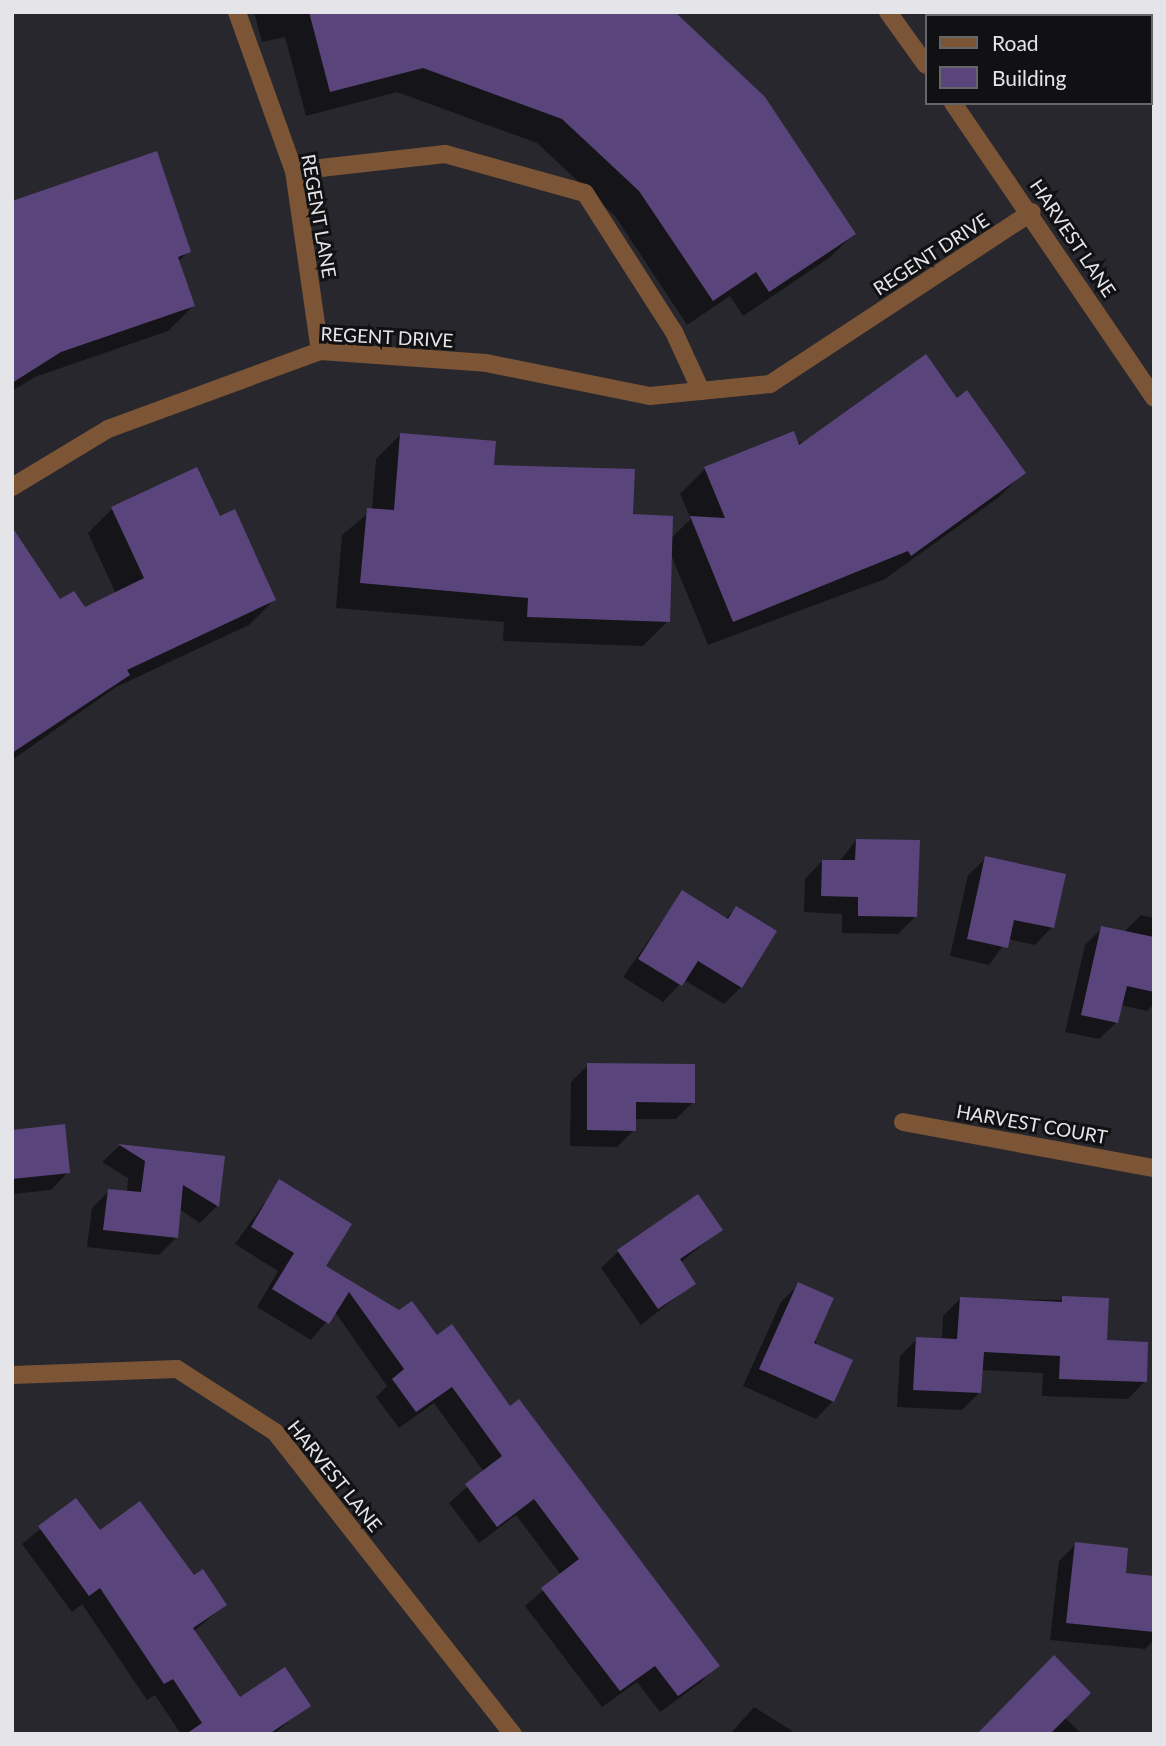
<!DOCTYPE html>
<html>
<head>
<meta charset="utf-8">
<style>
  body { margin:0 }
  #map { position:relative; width:1166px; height:1746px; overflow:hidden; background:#28272d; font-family:Lato,sans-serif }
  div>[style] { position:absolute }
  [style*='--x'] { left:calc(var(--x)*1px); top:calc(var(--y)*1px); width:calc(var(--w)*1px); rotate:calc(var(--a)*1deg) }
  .shadow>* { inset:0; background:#0007 }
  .building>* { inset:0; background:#59457b }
  .minor>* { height:18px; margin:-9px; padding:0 9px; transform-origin:9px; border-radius:9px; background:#7b5536 }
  span { translate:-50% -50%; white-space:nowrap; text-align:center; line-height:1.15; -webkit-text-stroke:6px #111113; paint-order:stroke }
  .street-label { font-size:19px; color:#e5e5e9 }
  .frame { position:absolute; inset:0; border:14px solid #e5e5e9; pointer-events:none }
  .legend { position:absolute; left:925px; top:14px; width:228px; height:91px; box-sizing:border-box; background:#111113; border:2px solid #666669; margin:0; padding:9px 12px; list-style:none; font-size:21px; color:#e5e5e9 }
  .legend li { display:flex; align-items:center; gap:14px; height:35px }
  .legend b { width:35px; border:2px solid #666669 }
</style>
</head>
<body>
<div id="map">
  <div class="shadow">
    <i style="clip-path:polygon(254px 12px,673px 12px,854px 234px,829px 258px,743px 316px,730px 296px,687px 325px,615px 216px,537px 143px,397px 92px,306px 116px,285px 37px,262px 42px)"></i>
    <i style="clip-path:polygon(1028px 12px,1110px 12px,1112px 16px,1031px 16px)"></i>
    <i style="clip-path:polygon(1138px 12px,1154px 12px,1154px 31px,1150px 16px)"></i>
    <i style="clip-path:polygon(12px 203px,189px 251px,178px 262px,193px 306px,168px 331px,35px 377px,12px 391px)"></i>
    <i style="clip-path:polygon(956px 400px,1024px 472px,999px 497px,885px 579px,708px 645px,670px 552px,668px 621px,643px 646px,503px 641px,504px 622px,336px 608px,342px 535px,372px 510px,376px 459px,401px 434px,632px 516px,671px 538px,691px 519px,680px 494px,705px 469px)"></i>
    <i style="clip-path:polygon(113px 508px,219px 518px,274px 600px,249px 625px,116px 687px,12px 760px,12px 570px,60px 602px,84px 609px,116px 594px,88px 533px)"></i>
    <i style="clip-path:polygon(856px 840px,916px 916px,898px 934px,842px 933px,842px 914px,804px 912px,805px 879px,822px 861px,839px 862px)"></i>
    <i style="clip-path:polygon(986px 858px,1052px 927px,1035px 945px,1008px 939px,989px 965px,950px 956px,968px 875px)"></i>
    <i style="clip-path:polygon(682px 893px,725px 919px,736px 908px,741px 987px,724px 1004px,684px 980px,663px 1002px,623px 977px)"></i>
    <i style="clip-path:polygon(1141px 915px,1154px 918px,1154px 1004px,1147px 1011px,1121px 1005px,1117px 1022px,1099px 1039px,1065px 1032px,1085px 945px,1102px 928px,1123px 933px)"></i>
    <i style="clip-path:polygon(588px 1065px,693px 1102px,676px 1119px,634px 1119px,634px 1130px,617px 1147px,570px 1146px,571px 1082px)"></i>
    <i style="clip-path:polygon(12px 1131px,68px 1172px,51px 1190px,12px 1194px)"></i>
    <i style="clip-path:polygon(119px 1146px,223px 1158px,217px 1206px,200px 1223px,179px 1209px,176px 1238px,159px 1255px,87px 1247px,92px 1208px,109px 1191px,127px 1193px,128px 1178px,102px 1162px)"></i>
    <i style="clip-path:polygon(280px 1181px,324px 1266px,436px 1338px,509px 1408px,717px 1665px,700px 1683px,660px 1712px,637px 1682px,602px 1707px,525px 1606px,561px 1575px,516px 1515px,479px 1543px,449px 1503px,484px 1472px,434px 1403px,399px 1428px,376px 1397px,387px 1386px,335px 1312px,311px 1340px,257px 1307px,278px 1271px,235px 1244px)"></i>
    <i style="clip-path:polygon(720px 1230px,680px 1263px,694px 1283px,641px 1325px,601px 1268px,619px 1251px)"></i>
    <i style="clip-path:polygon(799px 1284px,833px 1401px,816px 1419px,743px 1386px,781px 1302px)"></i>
    <i style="clip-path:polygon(960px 1299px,1107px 1300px,1106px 1342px,1145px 1381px,1128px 1399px,1042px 1396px,1043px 1373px,981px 1370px,979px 1393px,962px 1410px,897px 1407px,900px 1356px,917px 1339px,942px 1340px,943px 1316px)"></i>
    <i style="clip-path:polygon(76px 1500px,100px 1533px,194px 1578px,225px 1605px,193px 1632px,239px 1700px,308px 1705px,274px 1734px,181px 1734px,155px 1695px,147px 1700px,82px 1604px,72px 1612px,22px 1544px)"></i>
    <i style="clip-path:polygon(1076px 1544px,1124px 1575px,1154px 1578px,1154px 1640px,1145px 1649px,1050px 1640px,1059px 1561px)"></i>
    <i style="clip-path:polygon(754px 1707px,797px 1734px,730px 1734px)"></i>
    <i style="clip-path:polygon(1064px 1717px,1082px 1734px,979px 1734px)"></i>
  </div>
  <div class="building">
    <i style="clip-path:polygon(309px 12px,675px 12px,765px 97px,856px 234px,769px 292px,756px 272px,713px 301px,639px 191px,562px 119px,423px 68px,330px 92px)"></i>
    <i style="clip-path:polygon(157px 151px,191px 252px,178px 257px,195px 306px,61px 352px,12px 383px,12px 201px)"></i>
    <i style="clip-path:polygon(926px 354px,957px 398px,967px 390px,1026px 473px,911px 556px,908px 551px,733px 622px,690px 516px,725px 518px,704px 467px,794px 431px,799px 445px)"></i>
    <i style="clip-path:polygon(400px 433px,496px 441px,494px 465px,635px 469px,633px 514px,673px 516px,670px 622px,527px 617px,528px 598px,360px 583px,367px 508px,394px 510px)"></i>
    <i style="clip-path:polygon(197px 467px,220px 516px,235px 509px,276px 600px,127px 670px,130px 675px,12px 753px,12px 527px,60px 599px,74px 591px,85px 607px,144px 578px,111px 507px)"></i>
    <i style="clip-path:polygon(856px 839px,920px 840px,917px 917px,858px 916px,858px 897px,821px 896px,822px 860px,855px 860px)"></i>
    <i style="clip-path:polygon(985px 856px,1066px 874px,1054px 928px,1014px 920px,1008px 948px,967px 939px)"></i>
    <i style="clip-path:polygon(682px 890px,728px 919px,736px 906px,777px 931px,742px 988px,698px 961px,682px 986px,638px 959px)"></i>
    <i style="clip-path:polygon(1101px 926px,1154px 937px,1154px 992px,1127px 986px,1118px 1023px,1081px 1015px)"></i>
    <i style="clip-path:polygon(587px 1063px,695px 1064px,695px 1103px,636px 1102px,636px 1131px,587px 1130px)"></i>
    <i style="clip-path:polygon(65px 1124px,70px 1173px,12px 1179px,12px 1130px)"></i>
    <i style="clip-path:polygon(118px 1144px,225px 1156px,219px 1207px,183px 1185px,178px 1238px,103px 1230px,108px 1189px,141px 1192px,145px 1161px)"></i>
    <i style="clip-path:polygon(279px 1179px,352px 1224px,326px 1266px,399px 1310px,412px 1301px,437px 1335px,452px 1324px,510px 1406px,519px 1399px,720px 1666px,678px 1696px,655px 1666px,620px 1691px,541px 1588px,579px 1559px,534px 1499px,497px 1527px,465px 1484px,502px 1456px,452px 1387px,416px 1412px,392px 1379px,404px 1369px,349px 1292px,329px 1324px,272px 1289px,294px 1253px,251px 1227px)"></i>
    <i style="clip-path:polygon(698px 1194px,723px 1230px,680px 1259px,696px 1284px,658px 1309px,617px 1250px)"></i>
    <i style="clip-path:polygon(798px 1282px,834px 1298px,814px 1343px,853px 1360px,834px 1402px,759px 1369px)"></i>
    <i style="clip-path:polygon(1062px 1296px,1109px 1298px,1107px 1340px,1148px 1342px,1147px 1382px,1059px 1379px,1060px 1356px,984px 1352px,981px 1393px,913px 1390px,916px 1337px,957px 1339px,960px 1297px,1062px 1302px)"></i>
    <i style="clip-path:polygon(76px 1498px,100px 1530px,140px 1501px,194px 1575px,203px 1569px,227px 1605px,193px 1628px,240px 1697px,285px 1667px,311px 1706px,269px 1734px,186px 1734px,202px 1723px,173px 1679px,164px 1684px,100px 1588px,89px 1596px,38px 1526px)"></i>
    <i style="clip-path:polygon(1075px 1542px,1128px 1548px,1126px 1573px,1154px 1576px,1154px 1632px,1066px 1623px)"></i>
    <i style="clip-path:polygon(1054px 1655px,1091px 1693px,1050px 1734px,977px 1734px)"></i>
  </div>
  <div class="minor">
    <i style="--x:237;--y:12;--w:169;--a:70.3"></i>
    <i style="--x:294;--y:171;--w:182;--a:81.8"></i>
    <i style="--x:888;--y:12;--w:65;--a:54.4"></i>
    <i style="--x:953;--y:103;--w:357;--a:55.7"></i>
    <i style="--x:294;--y:171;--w:152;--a:-6.4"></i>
    <i style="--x:445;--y:154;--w:145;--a:15.6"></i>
    <i style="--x:585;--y:193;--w:165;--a:57.4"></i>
    <i style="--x:674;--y:332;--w:65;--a:65.4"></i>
    <i style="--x:12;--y:487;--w:112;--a:-31.1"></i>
    <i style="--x:108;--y:429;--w:226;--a:-20.2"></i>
    <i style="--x:320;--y:351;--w:166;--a:4.1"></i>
    <i style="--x:486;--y:363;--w:167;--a:11.4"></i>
    <i style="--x:650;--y:396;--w:121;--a:-5.7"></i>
    <i style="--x:770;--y:384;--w:313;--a:-33.3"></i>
    <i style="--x:903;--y:1122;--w:255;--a:10.4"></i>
    <i style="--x:12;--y:1375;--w:165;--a:-2.1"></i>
    <i style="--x:177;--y:1369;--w:117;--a:32.7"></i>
    <i style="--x:275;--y:1432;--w:385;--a:51.8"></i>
  </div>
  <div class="street-label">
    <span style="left:319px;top:216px;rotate:80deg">REGENT LANE</span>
    <span style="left:1073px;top:238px;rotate:56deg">HARVEST LANE</span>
    <span style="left:931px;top:254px;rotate:-33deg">REGENT DRIVE</span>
    <span style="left:387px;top:337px;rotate:3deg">REGENT DRIVE</span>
    <span style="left:1032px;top:1124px;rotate:10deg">HARVEST COURT</span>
    <span style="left:335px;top:1476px;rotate:51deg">HARVEST LANE</span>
  </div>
  <div class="frame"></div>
  <ul class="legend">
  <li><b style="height:9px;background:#7b5536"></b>Road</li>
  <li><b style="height:19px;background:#59457b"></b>Building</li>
  </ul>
</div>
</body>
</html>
